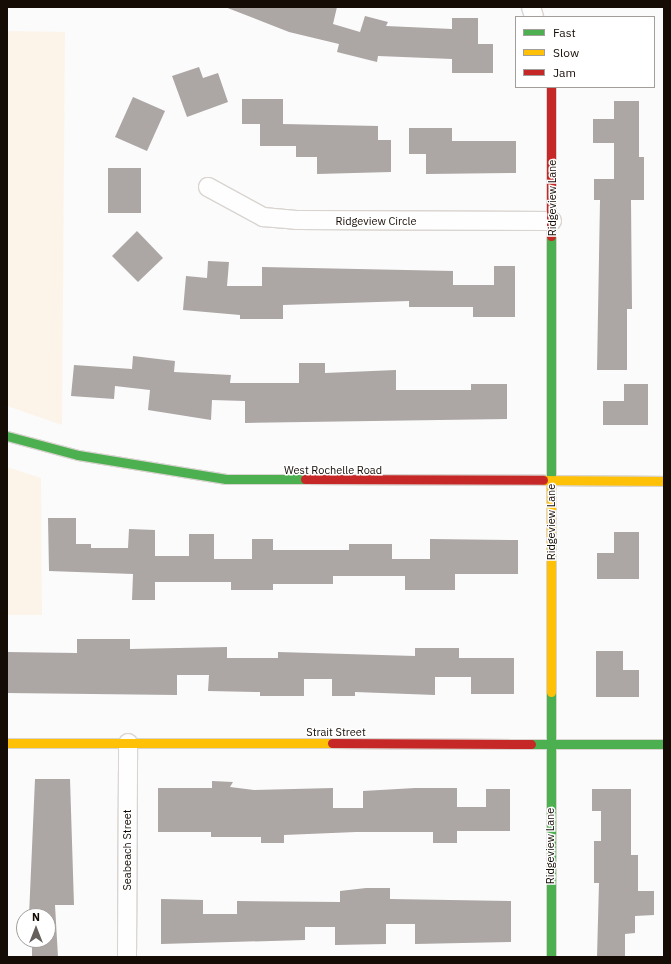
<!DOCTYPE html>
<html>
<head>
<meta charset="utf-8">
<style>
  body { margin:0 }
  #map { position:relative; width:671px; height:964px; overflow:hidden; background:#fbfbfb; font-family:"IBM Plex Sans",sans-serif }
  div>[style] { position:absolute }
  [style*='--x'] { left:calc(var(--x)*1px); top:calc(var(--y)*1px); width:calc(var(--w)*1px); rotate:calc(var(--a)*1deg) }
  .commercial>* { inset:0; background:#fcf4e9 }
  .building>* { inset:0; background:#aca6a5 }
  .roads { filter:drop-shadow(1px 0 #d9d4d0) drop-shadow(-1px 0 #d9d4d0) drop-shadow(0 1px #d9d4d0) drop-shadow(0 -1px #d9d4d0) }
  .street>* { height:18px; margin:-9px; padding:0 9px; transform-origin:9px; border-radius:9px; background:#fefefe }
  .fast>* { height:9px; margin:-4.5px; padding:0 4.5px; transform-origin:4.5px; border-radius:4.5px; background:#4caf50 }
  .slow>* { height:9px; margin:-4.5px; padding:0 4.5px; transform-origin:4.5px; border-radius:4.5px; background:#ffc107 }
  .jam>* { height:9px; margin:-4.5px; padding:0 4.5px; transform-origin:4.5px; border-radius:4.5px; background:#c62828 }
  span { translate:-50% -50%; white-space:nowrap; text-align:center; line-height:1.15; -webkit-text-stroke:3px #fff; paint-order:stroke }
  .street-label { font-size:11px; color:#150c06 }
  .frame { position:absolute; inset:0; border:8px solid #150c06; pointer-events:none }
  .legend { position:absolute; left:515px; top:16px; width:140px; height:72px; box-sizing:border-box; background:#fff; border:1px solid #a19e9b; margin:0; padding:5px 7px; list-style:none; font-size:12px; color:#150c06 }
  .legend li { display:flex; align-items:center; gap:8px; height:20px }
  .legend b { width:20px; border:1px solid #a19e9b }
  .north { position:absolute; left:16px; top:908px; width:40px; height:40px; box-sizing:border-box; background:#fff; border:1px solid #a19e9b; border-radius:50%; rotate:0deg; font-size:11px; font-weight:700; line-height:16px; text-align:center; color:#150c06 }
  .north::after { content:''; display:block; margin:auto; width:14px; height:18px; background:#66605c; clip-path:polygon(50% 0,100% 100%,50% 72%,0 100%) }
</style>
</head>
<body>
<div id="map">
  <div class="commercial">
    <i style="clip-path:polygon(7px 31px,65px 32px,62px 425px,7px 406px)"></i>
    <i style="clip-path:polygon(7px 467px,41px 478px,42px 615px,7px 615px)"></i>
  </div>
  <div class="building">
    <i style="clip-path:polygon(225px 7px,337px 7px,333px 24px,360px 32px,365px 16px,388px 22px,386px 26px,452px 29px,452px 18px,478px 18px,478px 44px,493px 44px,493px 73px,452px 73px,452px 59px,378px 56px,377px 62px,337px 52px,339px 44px,289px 32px)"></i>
    <i style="clip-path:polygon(199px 67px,203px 78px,218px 73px,228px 102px,187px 117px,172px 76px)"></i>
    <i style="clip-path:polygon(133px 97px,165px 111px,147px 151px,115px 137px)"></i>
    <i style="clip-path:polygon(242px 99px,283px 99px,283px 124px,378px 126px,378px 140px,391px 140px,391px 172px,317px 174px,317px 157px,296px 157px,296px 146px,260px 146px,260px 124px,242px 124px)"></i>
    <i style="clip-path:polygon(614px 101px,639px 101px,639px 157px,644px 157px,644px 200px,631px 200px,632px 309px,627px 309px,627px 370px,597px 370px,600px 200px,594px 200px,594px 179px,614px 179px,614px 143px,593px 143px,593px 119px,614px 119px)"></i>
    <i style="clip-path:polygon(409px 128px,452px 128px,452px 141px,516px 141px,516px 173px,426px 174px,426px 154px,409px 154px)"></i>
    <i style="clip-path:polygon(108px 168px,141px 168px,141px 213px,108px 213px)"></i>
    <i style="clip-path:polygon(137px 231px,163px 258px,138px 282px,112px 256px)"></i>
    <i style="clip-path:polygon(208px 261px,229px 262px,227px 286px,262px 286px,262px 267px,453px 271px,453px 285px,494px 285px,494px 266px,515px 266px,515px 317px,473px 317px,473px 307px,409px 307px,409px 301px,283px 305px,283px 319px,240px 319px,240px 315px,183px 310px,186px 276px,207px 278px)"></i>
    <i style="clip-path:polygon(133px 356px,175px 361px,174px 372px,231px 375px,230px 383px,299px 383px,299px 363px,325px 363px,325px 373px,396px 370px,396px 390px,471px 390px,471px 384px,507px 384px,507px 419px,245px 423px,245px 401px,212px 400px,211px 420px,148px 410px,150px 390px,115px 386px,114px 399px,71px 396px,74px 365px,132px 369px)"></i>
    <i style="clip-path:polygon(624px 384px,648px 384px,648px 425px,603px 425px,603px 401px,624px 401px)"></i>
    <i style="clip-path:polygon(48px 518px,76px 518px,76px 544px,91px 544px,91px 548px,128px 548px,129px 529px,155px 530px,155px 556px,189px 556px,189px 534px,214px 534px,214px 559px,252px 559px,252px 539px,273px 539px,273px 550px,349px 550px,349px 544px,392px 544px,392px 559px,430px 559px,430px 539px,518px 540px,518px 574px,455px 574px,455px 590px,405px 590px,405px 576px,333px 576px,333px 584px,273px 584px,273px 590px,231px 590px,231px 582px,155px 582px,155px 600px,132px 600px,133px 574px,49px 571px)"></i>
    <i style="clip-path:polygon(614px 532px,639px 532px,639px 579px,597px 579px,597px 553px,614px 553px)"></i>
    <i style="clip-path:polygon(77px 639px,130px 639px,130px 649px,227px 647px,227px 658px,278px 658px,278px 652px,415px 656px,415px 648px,459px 648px,459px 658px,514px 658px,514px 694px,471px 694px,471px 677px,435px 677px,435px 695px,355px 692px,355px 696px,332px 696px,332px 679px,304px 679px,304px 696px,260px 696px,260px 692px,208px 691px,209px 675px,177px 675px,177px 695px,7px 693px,7px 652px,77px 653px)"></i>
    <i style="clip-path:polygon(596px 651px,623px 651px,623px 670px,639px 670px,639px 697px,596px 697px)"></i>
    <i style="clip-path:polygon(35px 779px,70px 779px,74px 905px,55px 905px,58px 957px,32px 957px,32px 940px,48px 940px,48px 916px,29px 916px)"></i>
    <i style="clip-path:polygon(212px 781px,233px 782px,230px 787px,254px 790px,333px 788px,333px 808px,363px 808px,363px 791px,415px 788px,457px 788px,457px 807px,486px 807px,486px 789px,510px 789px,510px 831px,457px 831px,457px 843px,433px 843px,433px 832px,356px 832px,284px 835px,284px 843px,261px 843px,261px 837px,211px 837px,211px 832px,158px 832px,158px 788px,212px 788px)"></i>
    <i style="clip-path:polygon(592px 789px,631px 789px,631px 855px,638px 855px,638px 891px,654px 891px,654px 915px,635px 916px,635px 933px,625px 934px,625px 957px,597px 957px,599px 883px,594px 883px,594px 841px,601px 841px,601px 811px,592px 811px)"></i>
    <i style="clip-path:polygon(366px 888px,390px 888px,390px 899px,511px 901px,511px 942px,415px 944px,415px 924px,386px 924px,386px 944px,335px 945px,335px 927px,305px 927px,305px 940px,161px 944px,161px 899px,203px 900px,203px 914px,237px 914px,237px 901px,340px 902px,340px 891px)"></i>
  </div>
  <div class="roads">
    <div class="street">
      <i style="--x:531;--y:7;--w:10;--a:73"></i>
      <i style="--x:208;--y:187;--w:63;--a:28.6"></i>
      <i style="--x:263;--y:217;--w:33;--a:5"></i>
      <i style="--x:296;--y:220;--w:256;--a:0.2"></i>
      <i style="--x:127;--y:957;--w:214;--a:-89.7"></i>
    </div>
    <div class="fast">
      <i style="--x:551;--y:236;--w:248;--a:90"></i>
      <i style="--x:7;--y:436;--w:73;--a:15"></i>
      <i style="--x:78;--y:455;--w:150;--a:9.2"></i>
      <i style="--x:226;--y:479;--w:79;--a:0"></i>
      <i style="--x:551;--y:692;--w:265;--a:90"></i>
      <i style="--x:531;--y:744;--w:133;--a:0"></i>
    </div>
    <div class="slow">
      <i style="--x:543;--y:480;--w:121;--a:0.5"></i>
      <i style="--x:551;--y:484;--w:208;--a:90"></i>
      <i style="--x:7;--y:743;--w:325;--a:0"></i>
    </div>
    <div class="jam">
      <i style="--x:551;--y:87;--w:149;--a:90"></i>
      <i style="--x:305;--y:479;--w:238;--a:0.2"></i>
      <i style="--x:332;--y:743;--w:199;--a:0.3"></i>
    </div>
  </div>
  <div class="street-label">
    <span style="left:552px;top:198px;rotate:-90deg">Ridgeview Lane</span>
    <span style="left:376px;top:221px">Ridgeview Circle</span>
    <span style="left:333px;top:470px">West Rochelle Road</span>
    <span style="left:551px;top:522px;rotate:-90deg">Ridgeview Lane</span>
    <span style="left:336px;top:732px">Strait Street</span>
    <span style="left:550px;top:846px;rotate:-90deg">Ridgeview Lane</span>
    <span style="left:127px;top:850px;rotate:-90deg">Seabeach Street</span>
  </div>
  <div class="frame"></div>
  <ul class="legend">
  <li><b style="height:5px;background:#4caf50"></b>Fast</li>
  <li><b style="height:5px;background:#ffc107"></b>Slow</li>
  <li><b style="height:5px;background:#c62828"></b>Jam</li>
  </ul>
  <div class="north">N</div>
</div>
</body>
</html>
